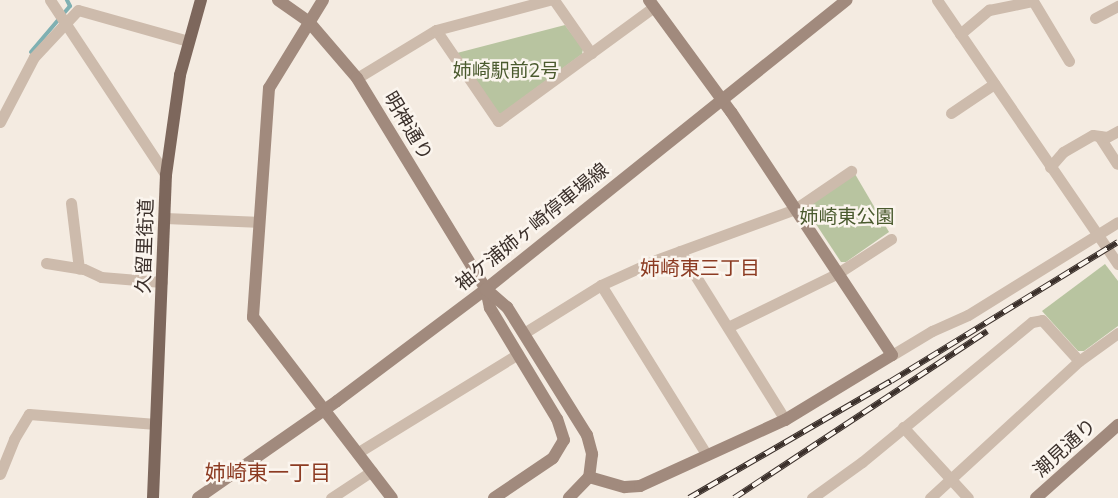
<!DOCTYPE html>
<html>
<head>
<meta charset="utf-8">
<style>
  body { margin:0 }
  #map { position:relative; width:1118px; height:498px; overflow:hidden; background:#f4ebe1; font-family:Mulish,"Noto Sans JP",sans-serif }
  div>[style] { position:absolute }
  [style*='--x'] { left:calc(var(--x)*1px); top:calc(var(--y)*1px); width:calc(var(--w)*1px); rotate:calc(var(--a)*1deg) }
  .green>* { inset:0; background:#b8c4a0 }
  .stream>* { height:4px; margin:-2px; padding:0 2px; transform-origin:2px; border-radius:2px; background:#7fb0b2 }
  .street>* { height:11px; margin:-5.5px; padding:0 5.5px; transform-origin:5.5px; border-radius:5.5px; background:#cdbbac }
  .secondary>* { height:12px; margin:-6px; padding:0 6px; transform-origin:6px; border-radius:6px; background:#a18a7d }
  .primary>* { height:12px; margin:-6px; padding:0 6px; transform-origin:6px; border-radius:6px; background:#7d675c }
  .rail>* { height:5.5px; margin-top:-2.75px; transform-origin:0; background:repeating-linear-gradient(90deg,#fbf5ee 0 11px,#3b302b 0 22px); box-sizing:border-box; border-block:1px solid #3b302b }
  span { translate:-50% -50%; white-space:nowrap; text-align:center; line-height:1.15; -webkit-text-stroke:5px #fbf5ee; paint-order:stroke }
  .park-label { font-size:19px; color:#4a5a2e }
  .street-label { font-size:19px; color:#3b302b }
  .neighbourhood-label { font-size:20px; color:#8c3b22 }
  .quarter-label { font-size:21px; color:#8c3b22 }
</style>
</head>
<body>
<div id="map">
  <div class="green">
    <i style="clip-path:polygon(565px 25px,583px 49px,582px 54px,501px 114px,496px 113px,457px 53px)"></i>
    <i style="clip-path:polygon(855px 174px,889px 232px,846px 262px,841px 262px,808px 212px,809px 206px)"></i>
    <i style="clip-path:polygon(1105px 264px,1118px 281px,1118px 326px,1084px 351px,1078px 351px,1042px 311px)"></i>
  </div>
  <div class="stream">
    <i style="--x:31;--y:52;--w:60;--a:-49.7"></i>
    <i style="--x:70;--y:6;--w:7;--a:-117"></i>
  </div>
  <div class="street">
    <i style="--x:50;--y:0;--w:210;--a:56.5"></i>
    <i style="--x:554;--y:0;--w:65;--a:55.1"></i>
    <i style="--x:937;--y:0;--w:320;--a:55.6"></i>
    <i style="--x:78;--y:10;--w:114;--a:15.7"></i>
    <i style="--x:1095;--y:18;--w:26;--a:-28"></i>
    <i style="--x:436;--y:30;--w:110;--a:55.7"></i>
    <i style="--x:498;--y:121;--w:193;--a:-36.2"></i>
    <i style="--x:960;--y:34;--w:38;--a:-40"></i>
    <i style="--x:989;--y:10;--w:45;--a:-11.6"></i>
    <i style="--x:1033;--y:1;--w:70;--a:59"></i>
    <i style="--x:357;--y:78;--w:92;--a:-31.3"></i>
    <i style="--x:436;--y:30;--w:117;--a:-14.9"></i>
    <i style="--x:951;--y:113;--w:52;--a:-34"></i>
    <i style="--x:0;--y:122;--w:73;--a:-62.4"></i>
    <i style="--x:34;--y:57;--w:64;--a:-46.9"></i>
    <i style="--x:1099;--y:136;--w:33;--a:57"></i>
    <i style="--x:1050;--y:167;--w:20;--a:-49"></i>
    <i style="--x:1063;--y:152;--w:34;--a:-30"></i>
    <i style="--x:1093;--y:135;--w:14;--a:8"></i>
    <i style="--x:1107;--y:137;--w:13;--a:-29"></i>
    <i style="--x:71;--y:203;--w:66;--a:83.1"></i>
    <i style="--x:165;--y:218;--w:94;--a:2.4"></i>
    <i style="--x:680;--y:251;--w:199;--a:58.1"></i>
    <i style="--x:46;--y:263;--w:38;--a:9"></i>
    <i style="--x:84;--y:269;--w:19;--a:25"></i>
    <i style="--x:101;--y:277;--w:61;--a:4.7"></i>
    <i style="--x:601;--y:285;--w:200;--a:58.1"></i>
    <i style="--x:728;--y:327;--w:123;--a:-26.1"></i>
    <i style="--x:838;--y:273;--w:63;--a:-32.7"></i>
    <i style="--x:524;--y:333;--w:91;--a:-31.9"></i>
    <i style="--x:601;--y:285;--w:60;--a:-24.4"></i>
    <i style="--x:656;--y:260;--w:148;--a:-20.1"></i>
    <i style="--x:795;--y:209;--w:68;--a:-34.2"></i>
    <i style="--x:892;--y:355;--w:47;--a:-31"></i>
    <i style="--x:932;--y:331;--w:39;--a:-24"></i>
    <i style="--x:968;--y:315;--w:176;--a:-31.8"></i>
    <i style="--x:903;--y:427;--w:96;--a:47.5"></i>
    <i style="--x:357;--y:453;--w:189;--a:-31.6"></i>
    <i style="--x:0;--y:474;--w:38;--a:-68"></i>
    <i style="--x:14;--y:439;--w:29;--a:-59"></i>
    <i style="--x:29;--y:414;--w:127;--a:4.5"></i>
    <i style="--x:331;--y:498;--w:49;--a:-33.4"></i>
    <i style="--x:812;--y:498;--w:62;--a:-35.8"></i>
    <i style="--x:862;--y:462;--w:220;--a:-39.5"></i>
    <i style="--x:1032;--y:322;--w:10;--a:-11"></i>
    <i style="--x:1042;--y:320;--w:55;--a:47.9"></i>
    <i style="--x:930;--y:498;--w:202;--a:-42.6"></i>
    <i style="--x:1079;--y:361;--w:48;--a:-35.7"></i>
  </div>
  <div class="secondary">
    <i style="--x:278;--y:0;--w:38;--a:35"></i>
    <i style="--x:309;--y:22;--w:74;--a:49.4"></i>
    <i style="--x:357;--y:78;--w:247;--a:58.6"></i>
    <i style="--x:323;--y:0;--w:103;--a:121.5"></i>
    <i style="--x:269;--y:88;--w:230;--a:94"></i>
    <i style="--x:253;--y:317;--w:228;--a:52.5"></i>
    <i style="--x:589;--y:477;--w:37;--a:16"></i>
    <i style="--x:625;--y:487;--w:15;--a:-4"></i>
    <i style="--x:640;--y:486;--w:159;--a:-24.5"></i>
    <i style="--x:785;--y:420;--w:125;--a:-31.3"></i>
    <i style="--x:892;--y:355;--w:291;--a:-123.5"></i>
    <i style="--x:731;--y:112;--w:139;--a:-126.2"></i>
    <i style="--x:198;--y:498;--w:169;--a:-34.9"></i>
    <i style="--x:337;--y:401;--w:186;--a:-36.9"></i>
    <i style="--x:486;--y:289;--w:462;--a:-38.7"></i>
    <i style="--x:494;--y:498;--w:71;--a:-34.1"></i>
    <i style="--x:553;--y:458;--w:21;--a:-59"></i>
    <i style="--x:564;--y:440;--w:22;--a:-108"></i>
    <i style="--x:557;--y:419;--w:130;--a:-121.1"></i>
    <i style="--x:490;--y:308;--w:19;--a:-102"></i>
    <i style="--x:486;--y:289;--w:28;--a:41"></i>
    <i style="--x:507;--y:307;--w:151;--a:58"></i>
    <i style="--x:587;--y:435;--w:20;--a:75"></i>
    <i style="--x:592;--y:454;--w:23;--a:97"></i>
    <i style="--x:589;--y:477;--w:29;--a:134"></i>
    <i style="--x:1036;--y:498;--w:110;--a:-41.7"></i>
  </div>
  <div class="primary">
    <i style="--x:153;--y:498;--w:323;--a:-87.7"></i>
    <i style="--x:166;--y:175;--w:101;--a:-82"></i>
    <i style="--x:180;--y:75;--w:78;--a:-74.4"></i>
  </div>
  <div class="rail">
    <i style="--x:689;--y:498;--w:233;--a:-30.1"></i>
    <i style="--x:891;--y:381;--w:266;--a:-31.5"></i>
    <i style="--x:734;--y:498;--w:303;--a:-33.4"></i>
  </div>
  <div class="park-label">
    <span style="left:506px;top:71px">姉崎駅前2号</span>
    <span style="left:847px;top:217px">姉崎東公園</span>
  </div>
  <div class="street-label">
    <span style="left:408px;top:126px;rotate:59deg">明神通り</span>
    <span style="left:532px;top:227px;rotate:-39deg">袖ケ浦姉ヶ崎停車場線</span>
    <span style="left:145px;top:246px;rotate:-88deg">久留里街道</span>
    <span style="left:1065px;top:448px;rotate:-42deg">潮見通り</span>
  </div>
  <div class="neighbourhood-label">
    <span style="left:700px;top:267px">姉崎東三丁目</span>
  </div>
  <div class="quarter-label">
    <span style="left:268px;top:472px">姉崎東一丁目</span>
  </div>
</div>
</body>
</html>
